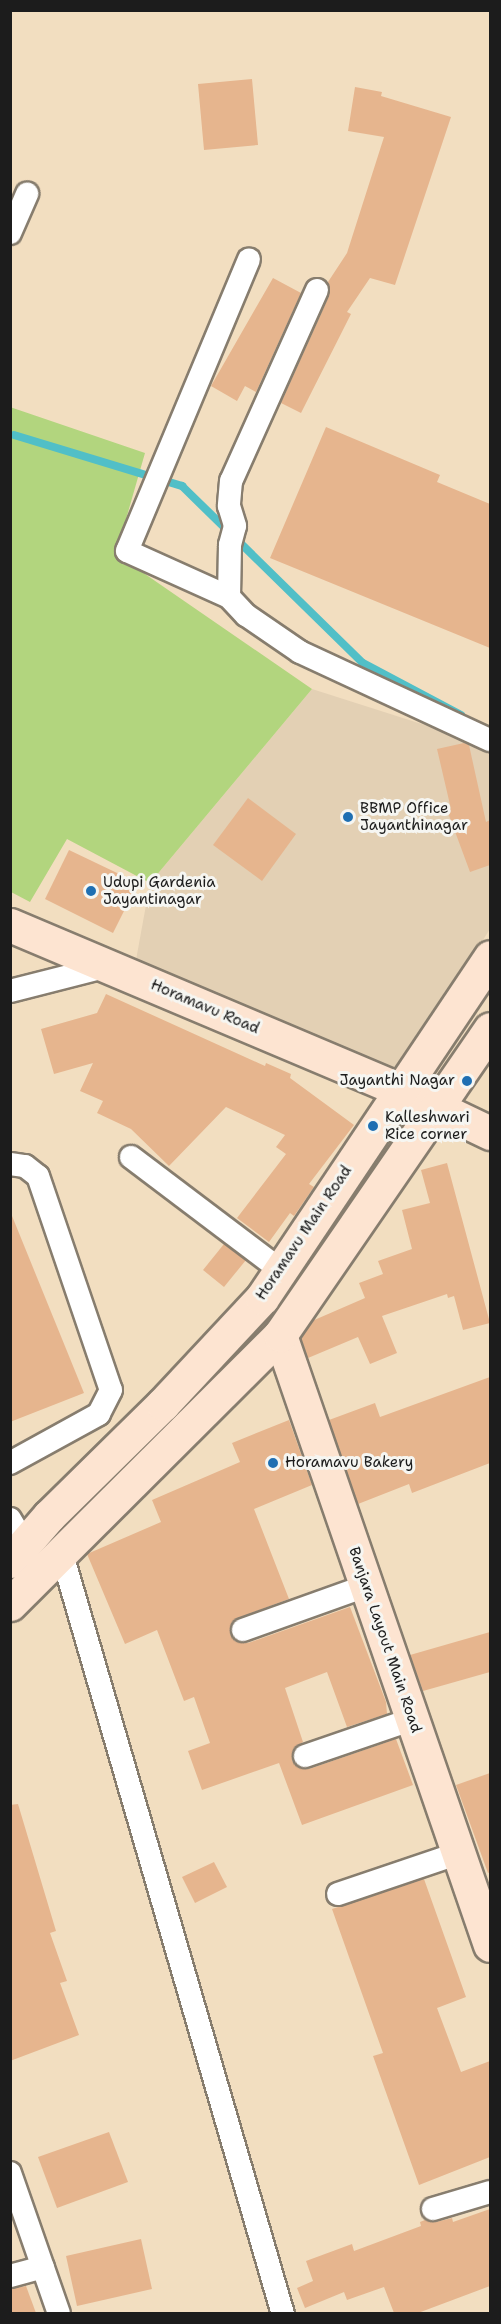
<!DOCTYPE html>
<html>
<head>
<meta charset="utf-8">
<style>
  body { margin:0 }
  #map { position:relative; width:501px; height:2324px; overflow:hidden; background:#f2dec0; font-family:"Shantell Sans",sans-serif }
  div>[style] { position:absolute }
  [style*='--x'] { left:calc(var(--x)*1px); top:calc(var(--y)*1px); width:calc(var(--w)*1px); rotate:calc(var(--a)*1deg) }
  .built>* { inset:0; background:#e3d0b4 }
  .green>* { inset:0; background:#b2d57e }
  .stream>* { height:8px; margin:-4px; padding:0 4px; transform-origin:4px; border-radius:4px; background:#51bfc7 }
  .building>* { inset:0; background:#e6b58e }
  .roads { filter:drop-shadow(2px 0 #877d6e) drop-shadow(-2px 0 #877d6e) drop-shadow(0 2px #877d6e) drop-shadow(0 -2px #877d6e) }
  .street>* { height:22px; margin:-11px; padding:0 11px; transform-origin:11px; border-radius:11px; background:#fff }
  .secondary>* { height:33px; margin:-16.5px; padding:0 16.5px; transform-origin:16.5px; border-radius:16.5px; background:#fde4d1 }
  .dots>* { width:16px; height:16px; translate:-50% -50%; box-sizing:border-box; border:3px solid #f6f6f2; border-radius:50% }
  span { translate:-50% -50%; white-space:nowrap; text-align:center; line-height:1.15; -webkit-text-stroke:6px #f6f6f2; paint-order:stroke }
  .poi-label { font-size:15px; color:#1c1c1c }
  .left { translate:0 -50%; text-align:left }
  .right { translate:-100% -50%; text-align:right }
  .street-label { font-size:15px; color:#1c1c1c }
  .frame { position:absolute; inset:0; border:12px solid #1c1c1c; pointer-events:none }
</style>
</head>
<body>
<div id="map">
  <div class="built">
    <i style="clip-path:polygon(312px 689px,475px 741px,490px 751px,490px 929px,395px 1077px,136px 960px,150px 883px)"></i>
  </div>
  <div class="green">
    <i style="clip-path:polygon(10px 407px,145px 453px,116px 554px,312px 689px,150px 883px,67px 839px,30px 902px,11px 892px)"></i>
  </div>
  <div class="stream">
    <i style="--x:14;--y:435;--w:176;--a:16.9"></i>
    <i style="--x:182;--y:486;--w:253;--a:44.4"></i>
    <i style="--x:363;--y:663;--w:111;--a:28"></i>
  </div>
  <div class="building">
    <i style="clip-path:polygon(252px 79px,258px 145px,204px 150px,198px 84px)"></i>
    <i style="clip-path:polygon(355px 87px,382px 92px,381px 96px,451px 117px,395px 285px,370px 278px,347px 312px,351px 314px,301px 413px,281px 403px,329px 296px,328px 282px,347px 253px,384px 137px,348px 131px)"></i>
    <i style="clip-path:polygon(273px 278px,301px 293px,256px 392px,245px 386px,237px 401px,211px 386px)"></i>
    <i style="clip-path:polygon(326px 427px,440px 475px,437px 482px,490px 504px,490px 648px,270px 558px)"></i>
    <i style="clip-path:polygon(464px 743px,469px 745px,486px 822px,490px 820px,490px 865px,470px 872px,447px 810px,451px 809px,437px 749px)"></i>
    <i style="clip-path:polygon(248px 798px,296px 834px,262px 881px,213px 845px)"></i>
    <i style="clip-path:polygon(69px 850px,138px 883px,113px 933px,45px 899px)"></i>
    <i style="clip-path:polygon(106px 994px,265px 1066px,266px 1063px,291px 1074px,290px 1078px,354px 1125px,309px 1184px,314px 1187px,294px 1216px,290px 1213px,269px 1242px,237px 1218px,286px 1154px,276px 1147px,285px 1135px,226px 1107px,169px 1166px,131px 1129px,97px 1113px,103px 1101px,80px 1091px,93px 1063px,54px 1074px,41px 1029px,97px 1013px)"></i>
    <i style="clip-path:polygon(447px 1163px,490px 1323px,463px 1330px,454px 1296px,448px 1298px,447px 1294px,382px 1316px,397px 1353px,370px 1364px,358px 1337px,308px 1358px,301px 1338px,312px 1321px,365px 1298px,359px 1283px,383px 1274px,378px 1261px,412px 1249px,402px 1210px,430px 1203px,421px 1170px)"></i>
    <i style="clip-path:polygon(10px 1211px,84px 1393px,10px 1422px)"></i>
    <i style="clip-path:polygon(224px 1244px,246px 1260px,224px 1287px,203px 1270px)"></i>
    <i style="clip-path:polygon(490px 1377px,490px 1463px,412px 1493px,409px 1484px,358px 1504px,329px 1420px,375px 1403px,380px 1417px)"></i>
    <i style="clip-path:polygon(289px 1420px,312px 1485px,254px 1509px,289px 1599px,238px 1618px,232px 1622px,230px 1634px,235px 1641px,248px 1643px,350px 1607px,386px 1702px,387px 1714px,347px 1727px,327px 1672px,285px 1688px,303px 1742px,294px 1748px,292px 1761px,302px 1769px,309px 1769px,396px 1739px,413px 1785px,302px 1825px,279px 1763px,202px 1790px,188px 1751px,210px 1743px,194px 1697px,184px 1701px,157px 1630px,125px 1644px,87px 1554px,161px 1522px,152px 1500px,240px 1462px,232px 1443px)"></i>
    <i style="clip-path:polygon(490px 1632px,490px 1672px,423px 1691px,410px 1655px)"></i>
    <i style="clip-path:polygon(490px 1773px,490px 1872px,488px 1873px,456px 1785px)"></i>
    <i style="clip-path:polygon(18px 1804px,56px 1931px,50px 1933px,67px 1981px,60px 1983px,79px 2035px,10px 2061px,10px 1805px)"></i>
    <i style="clip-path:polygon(214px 1862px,227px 1887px,195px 1903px,182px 1877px)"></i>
    <i style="clip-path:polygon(424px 1879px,466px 1997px,437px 2008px,461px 2072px,490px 2061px,490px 2157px,419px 2185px,373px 2056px,383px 2053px,332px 1909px)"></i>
    <i style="clip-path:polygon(109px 2132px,128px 2182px,57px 2208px,38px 2157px)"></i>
    <i style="clip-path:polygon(490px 2209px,490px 2286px,418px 2313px,394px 2313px,384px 2287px,347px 2300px,344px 2292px,305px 2308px,297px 2288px,313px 2281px,306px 2261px,352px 2244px,354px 2251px,421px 2226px,420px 2222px,425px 2220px,436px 2222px,452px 2218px,453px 2222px)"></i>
    <i style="clip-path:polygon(141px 2239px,152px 2289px,77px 2306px,66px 2256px)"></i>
    <i style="clip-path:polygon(26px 2286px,36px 2313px,10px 2313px,10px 2289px)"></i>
  </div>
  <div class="roads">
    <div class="street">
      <i style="--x:10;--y:233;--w:43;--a:-66.4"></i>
      <i style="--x:317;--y:290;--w:209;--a:114.2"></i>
      <i style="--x:231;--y:481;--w:25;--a:95"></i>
      <i style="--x:229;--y:506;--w:21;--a:73"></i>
      <i style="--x:235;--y:526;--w:20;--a:105"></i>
      <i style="--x:230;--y:545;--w:52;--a:91.1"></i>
      <i style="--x:229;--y:597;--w:25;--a:47"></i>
      <i style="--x:246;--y:615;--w:65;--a:34.4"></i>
      <i style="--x:300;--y:652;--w:209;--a:24.9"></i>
      <i style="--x:229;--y:597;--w:112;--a:-155.7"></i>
      <i style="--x:127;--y:551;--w:316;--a:-67.3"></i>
      <i style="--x:10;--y:991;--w:101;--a:-14.3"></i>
      <i style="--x:131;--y:1157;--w:189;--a:37.1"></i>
      <i style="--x:10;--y:1164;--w:15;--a:8"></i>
      <i style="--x:25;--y:1166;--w:16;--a:38"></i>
      <i style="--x:38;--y:1176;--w:226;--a:71.2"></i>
      <i style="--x:111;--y:1390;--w:27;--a:117"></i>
      <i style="--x:99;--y:1414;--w:102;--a:151.2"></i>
      <i style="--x:10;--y:1519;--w:29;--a:59"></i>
      <i style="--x:61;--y:1551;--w:795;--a:73.78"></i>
      <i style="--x:243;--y:1630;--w:131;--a:-19.7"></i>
      <i style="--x:305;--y:1756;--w:114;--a:-18.9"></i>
      <i style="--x:338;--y:1894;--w:128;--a:-18.7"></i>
      <i style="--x:10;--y:2173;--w:149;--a:70.8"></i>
      <i style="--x:433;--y:2209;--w:59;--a:-16.6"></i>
      <i style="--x:10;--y:2276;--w:34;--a:-15"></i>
    </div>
    <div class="secondary">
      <i style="--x:10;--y:925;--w:423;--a:22.9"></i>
      <i style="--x:400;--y:1090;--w:100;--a:25.5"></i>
      <i style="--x:280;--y:1335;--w:645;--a:71"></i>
      <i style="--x:10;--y:1561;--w:60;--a:-49.1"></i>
      <i style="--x:49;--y:1516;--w:160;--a:-44.5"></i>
      <i style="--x:163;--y:1404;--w:145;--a:-47"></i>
      <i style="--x:262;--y:1298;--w:410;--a:-56.2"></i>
      <i style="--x:10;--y:1604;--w:381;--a:-44.9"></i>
      <i style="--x:280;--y:1335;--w:371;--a:-55.5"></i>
    </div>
  </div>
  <div class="dots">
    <i style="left:348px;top:817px;background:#1f6fb2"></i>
    <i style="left:91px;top:891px;background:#1f6fb2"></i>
    <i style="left:467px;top:1081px;background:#1f6fb2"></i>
    <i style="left:373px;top:1126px;background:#1f6fb2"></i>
    <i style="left:273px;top:1463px;background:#1f6fb2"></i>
  </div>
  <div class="poi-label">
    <span class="left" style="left:360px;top:817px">BBMP Office<br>Jayanthinagar</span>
    <span class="left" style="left:103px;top:891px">Udupi Gardenia<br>Jayantinagar</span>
    <span class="right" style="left:455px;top:1081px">Jayanthi Nagar</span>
    <span class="left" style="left:385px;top:1126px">Kalleshwari<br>Rice corner</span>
    <span class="left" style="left:285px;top:1463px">Horamavu Bakery</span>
  </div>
  <div class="street-label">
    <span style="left:205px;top:1007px;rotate:23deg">Horamavu Road</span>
    <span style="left:304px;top:1233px;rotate:-56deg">Horamavu Main Road</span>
    <span style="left:385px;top:1640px;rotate:71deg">Banjara Layout Main Road</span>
  </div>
  <div class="frame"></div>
</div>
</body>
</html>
